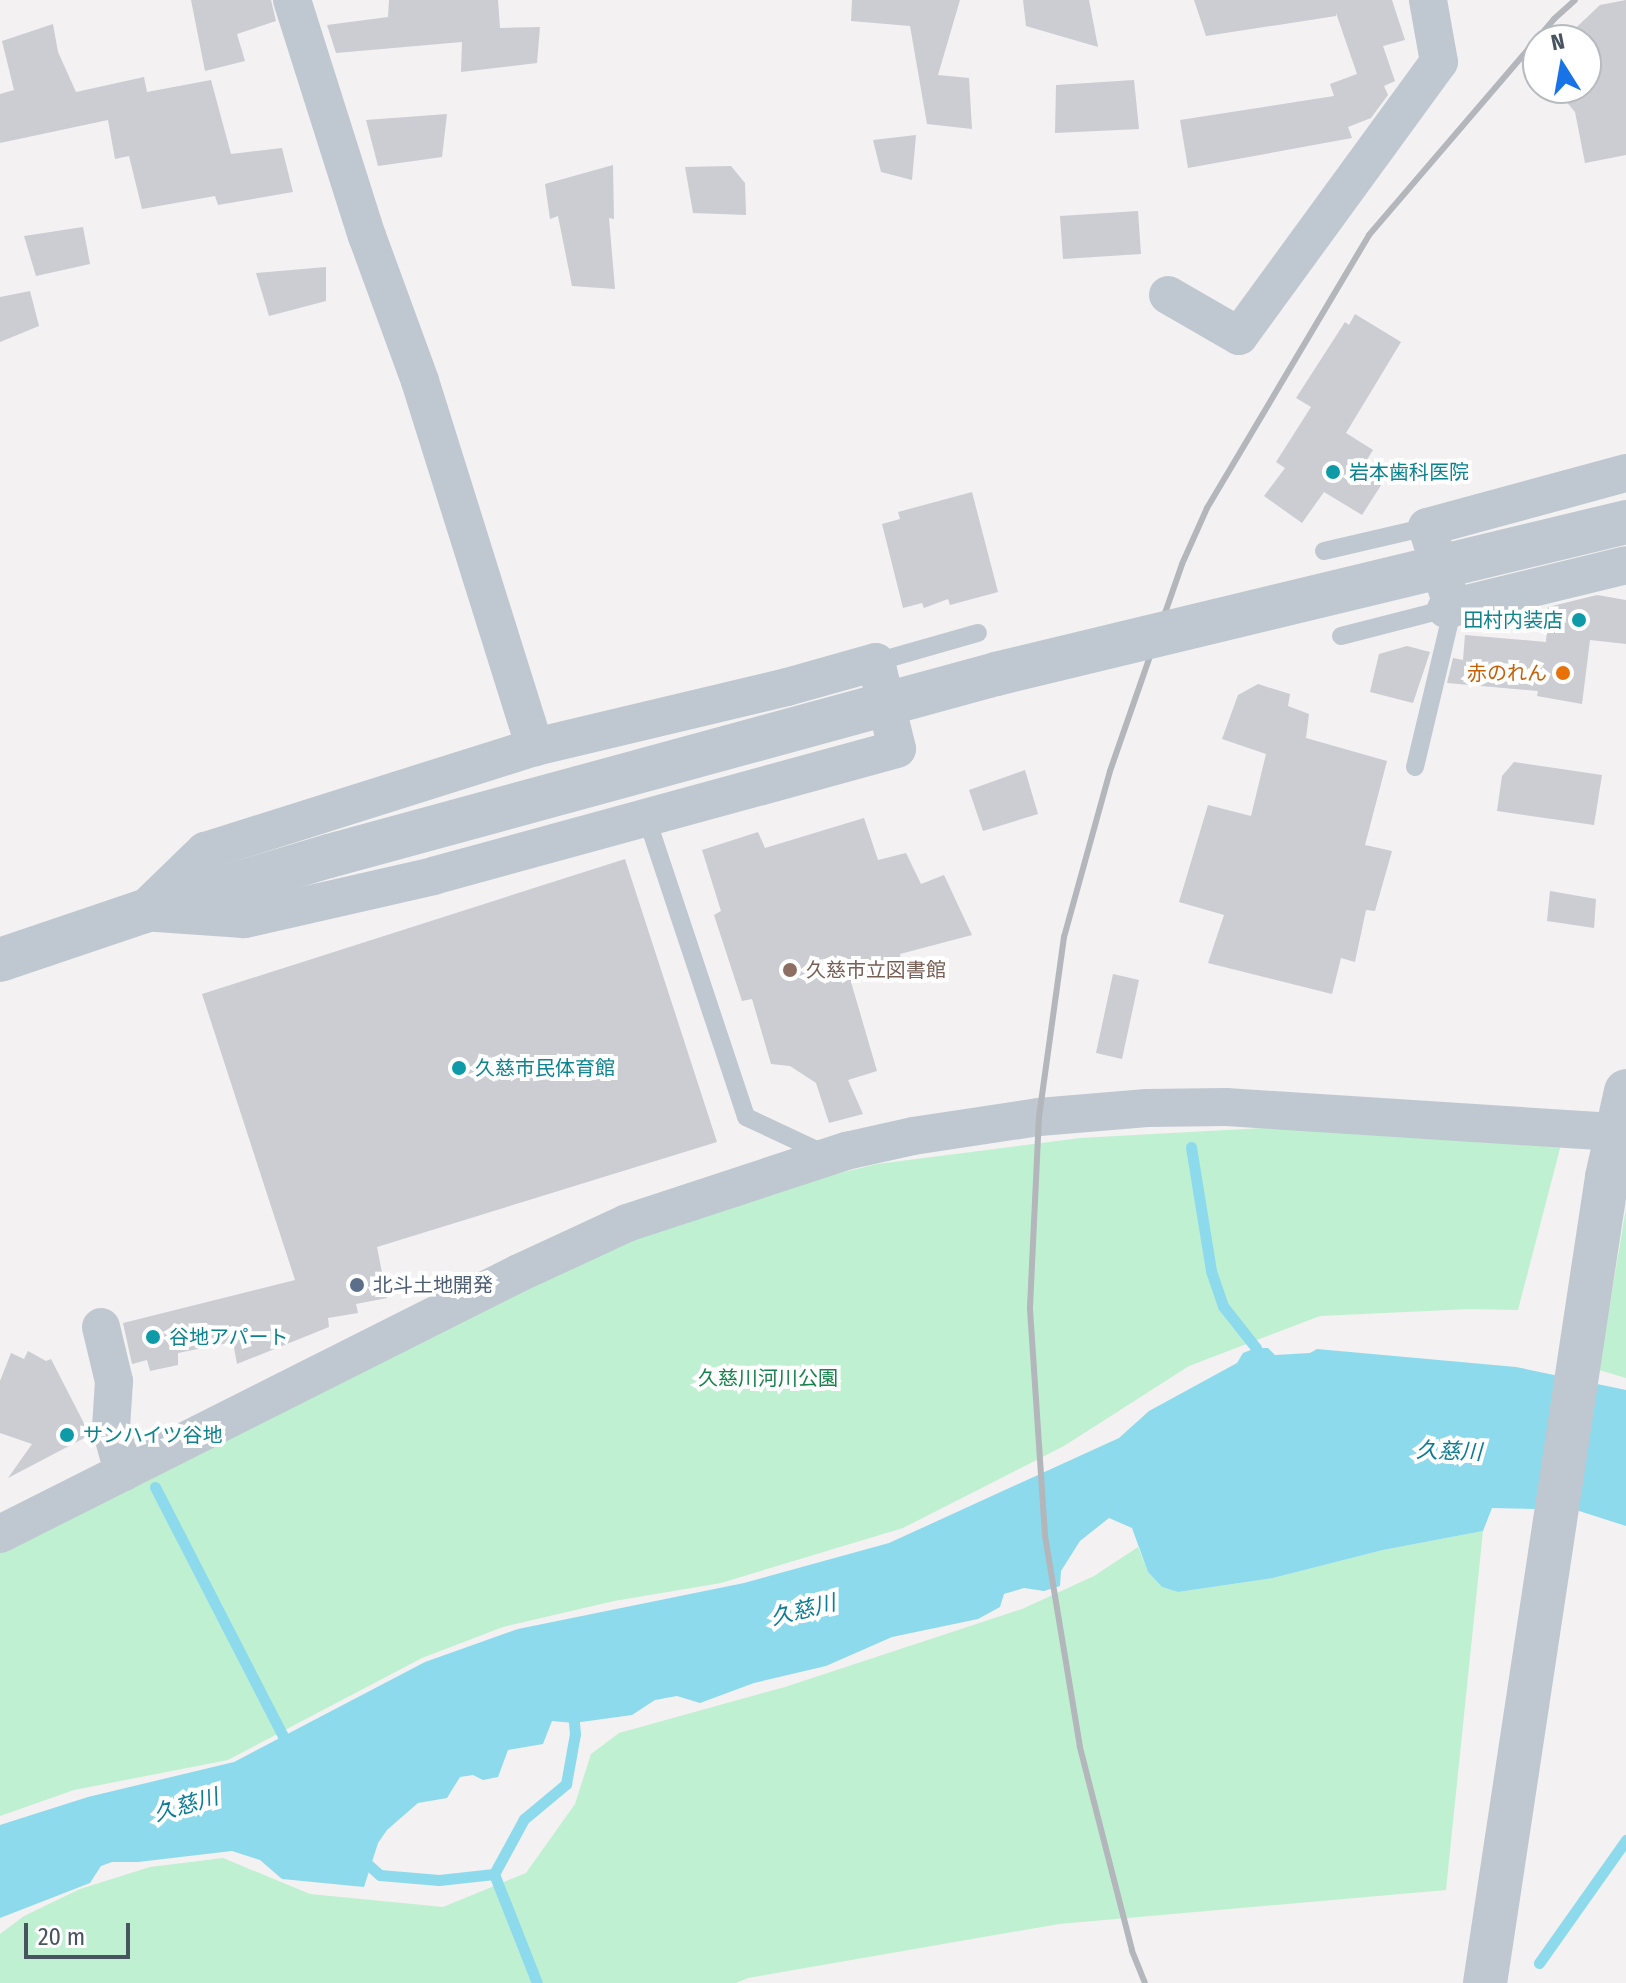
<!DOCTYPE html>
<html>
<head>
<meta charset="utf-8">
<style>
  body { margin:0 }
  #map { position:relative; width:1626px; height:1983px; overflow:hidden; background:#f3f1f1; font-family:"Fira Sans Condensed","Noto Sans JP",sans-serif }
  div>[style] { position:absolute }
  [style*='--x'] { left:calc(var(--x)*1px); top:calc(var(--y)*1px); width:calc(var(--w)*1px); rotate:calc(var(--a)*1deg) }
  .green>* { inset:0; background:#c0f0d2 }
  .water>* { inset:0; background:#8ddaed }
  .stream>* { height:11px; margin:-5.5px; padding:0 5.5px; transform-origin:5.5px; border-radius:5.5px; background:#8ddaed }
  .building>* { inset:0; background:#cbcdd3 }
  .service>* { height:18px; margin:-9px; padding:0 9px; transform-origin:9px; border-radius:9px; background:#bfc8d0 }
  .minor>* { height:38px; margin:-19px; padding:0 19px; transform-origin:19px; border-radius:19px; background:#bfc8d0 }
  .tertiary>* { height:44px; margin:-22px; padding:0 22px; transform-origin:22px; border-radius:22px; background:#bfc8d0 }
  .rail>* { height:6px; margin:-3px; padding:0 3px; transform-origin:3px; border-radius:3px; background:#b3b6bb }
  .tertiary-bridge>* { height:44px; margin:-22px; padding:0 22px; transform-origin:22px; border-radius:22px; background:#bfc8d0 }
  .dots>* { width:22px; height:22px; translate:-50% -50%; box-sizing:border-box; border:4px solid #fff; border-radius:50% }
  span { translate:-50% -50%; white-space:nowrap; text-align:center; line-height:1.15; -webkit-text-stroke:8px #fff; paint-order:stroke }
  .culture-label { font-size:20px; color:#0d838f }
  .left { translate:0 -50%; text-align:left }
  .right { translate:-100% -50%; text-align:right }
  .food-label { font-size:20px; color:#c56008 }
  .education-label { font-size:20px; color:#785e54 }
  .service-label { font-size:20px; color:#4e5e75 }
  .park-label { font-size:20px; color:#17824b }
  .water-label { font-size:22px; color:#0d7b96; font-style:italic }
  .north { position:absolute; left:1522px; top:24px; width:80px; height:80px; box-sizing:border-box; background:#fff; border:2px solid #b6bbbf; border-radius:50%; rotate:349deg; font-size:22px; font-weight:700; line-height:32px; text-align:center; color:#48545f }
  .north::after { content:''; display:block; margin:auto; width:28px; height:36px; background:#1874e6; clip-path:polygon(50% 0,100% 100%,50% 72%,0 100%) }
  .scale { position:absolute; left:24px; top:1923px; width:106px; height:36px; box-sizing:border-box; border:4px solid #48545f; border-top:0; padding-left:10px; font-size:24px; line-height:28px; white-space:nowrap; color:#48545f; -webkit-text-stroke:6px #fff; paint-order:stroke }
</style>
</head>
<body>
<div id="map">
  <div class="green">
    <i style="clip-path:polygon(1283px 1127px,1563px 1137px,1518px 1310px,1470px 1309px,1320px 1316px,1189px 1366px,1064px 1446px,903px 1528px,721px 1583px,614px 1601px,503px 1627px,422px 1658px,228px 1760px,74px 1790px,0 1816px,0 1543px,318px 1384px,708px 1205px,877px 1164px,1080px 1138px)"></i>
    <i style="clip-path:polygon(1626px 1208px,1626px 1378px,1599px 1370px)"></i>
    <i style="clip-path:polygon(1483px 1531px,1446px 1890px,1059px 1924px,748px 1978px,736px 1983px,0 1983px,0 1934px,24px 1916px,80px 1889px,150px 1867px,223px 1858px,310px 1894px,443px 1907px,526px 1873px,575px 1804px,591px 1754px,619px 1733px,785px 1687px,1022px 1609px,1094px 1576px,1138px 1547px,1148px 1572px,1162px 1587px,1178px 1592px,1273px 1578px,1383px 1550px)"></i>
  </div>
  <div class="water">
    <i style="clip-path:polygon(1256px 1348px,1268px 1348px,1275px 1355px,1310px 1353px,1317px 1349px,1516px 1367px,1626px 1390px,1626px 1526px,1576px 1510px,1492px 1508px,1483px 1531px,1383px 1550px,1273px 1578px,1178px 1592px,1162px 1587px,1148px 1572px,1132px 1528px,1109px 1518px,1080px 1541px,1061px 1571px,1060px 1586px,1044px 1591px,1024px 1588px,1004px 1594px,1000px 1607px,978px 1619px,892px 1637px,826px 1666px,754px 1683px,700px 1703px,677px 1696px,655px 1700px,632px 1715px,574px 1723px,552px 1721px,543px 1744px,508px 1750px,498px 1777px,483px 1780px,473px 1775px,460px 1777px,447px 1798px,418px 1803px,387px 1830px,378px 1843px,364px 1887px,282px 1879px,260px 1860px,232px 1851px,138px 1862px,112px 1862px,101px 1866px,90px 1883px,0 1918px,0 1825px,88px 1797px,234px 1762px,425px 1662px,518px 1629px,744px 1583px,889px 1543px,1119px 1438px,1149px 1411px,1237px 1363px,1243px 1353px)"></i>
  </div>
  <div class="stream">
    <i style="--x:1191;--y:1147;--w:126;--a:80.8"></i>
    <i style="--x:1211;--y:1271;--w:37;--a:71"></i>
    <i style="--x:1223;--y:1306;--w:53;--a:51.8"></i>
    <i style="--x:1256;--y:1348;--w:16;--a:75"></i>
    <i style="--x:155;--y:1487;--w:291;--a:62.8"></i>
    <i style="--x:362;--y:1859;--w:24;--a:42"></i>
    <i style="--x:380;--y:1875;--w:59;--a:4.8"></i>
    <i style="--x:439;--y:1880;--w:55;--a:-6.2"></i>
    <i style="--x:1539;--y:1963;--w:151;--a:-54.7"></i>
    <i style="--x:537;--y:1983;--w:117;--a:-111.5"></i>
    <i style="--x:494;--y:1874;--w:63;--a:-61.4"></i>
    <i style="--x:524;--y:1819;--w:55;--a:-39.8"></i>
    <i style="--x:566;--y:1784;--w:51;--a:-79.8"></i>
    <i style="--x:575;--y:1734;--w:22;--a:-95"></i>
  </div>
  <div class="building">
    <i style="clip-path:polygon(191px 0,271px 0,276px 21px,237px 34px,245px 61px,205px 71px)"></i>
    <i style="clip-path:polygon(389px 0,498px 0,500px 28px,540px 27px,537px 63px,461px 72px,462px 42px,336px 53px,327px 25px,388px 17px)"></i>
    <i style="clip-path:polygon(852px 0,960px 0,938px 75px,969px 78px,972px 129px,927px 124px,910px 26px,851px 21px)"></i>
    <i style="clip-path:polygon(1023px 0,1089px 0,1098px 47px,1026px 26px)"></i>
    <i style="clip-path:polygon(1194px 0,1392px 0,1405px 40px,1383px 46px,1395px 81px,1384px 86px,1388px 95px,1371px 118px,1348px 127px,1352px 138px,1188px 168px,1180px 120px,1334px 96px,1330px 84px,1357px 74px,1336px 13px,1336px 16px,1206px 36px)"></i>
    <i style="clip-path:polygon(1626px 0,1626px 155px,1585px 163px,1575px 112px,1555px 88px,1586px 88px,1586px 40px,1563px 40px,1600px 5px)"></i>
    <i style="clip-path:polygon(53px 24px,58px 52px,76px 92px,144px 77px,147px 92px,211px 80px,231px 154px,282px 148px,293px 192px,218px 205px,215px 196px,142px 209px,129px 156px,115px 159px,108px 120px,0 143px,0 94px,14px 90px,2px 41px)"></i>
    <i style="clip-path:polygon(1134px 80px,1139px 129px,1055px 133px,1056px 85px)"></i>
    <i style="clip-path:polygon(447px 114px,442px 157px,378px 166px,366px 120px)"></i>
    <i style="clip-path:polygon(916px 135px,912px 180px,881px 172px,873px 140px)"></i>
    <i style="clip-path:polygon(613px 165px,614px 219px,609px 218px,615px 289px,572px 286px,558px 216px,550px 219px,545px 184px)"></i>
    <i style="clip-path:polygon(731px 166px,745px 183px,746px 215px,693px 213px,685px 167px)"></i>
    <i style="clip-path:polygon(1138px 211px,1141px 254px,1063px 259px,1060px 216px)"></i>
    <i style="clip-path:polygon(83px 227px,90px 264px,36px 276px,24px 236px)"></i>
    <i style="clip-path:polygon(326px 267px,326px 301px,269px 316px,256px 273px)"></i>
    <i style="clip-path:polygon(30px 291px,39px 326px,0 342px,0 297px)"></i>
    <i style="clip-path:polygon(1355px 314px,1401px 342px,1346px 433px,1373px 450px,1363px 466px,1385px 479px,1362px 515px,1324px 492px,1302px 523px,1264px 496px,1285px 468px,1276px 462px,1311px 407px,1296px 398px,1345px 322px,1349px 325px)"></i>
    <i style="clip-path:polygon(972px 492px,998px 592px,950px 605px,948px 599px,924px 608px,922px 603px,903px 608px,882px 524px,900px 519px,898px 512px)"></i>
    <i style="clip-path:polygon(1597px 595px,1626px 600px,1626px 644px,1590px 640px,1582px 704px,1537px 696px,1538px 691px,1447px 683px,1453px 658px,1463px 660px,1465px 635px,1546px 642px,1548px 607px)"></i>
    <i style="clip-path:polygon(1407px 646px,1430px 652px,1413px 703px,1370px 692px,1379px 654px)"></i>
    <i style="clip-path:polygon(1258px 684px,1290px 694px,1288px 706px,1309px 714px,1306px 738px,1387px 761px,1365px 845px,1392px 851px,1375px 911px,1366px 910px,1355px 962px,1341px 958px,1332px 994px,1208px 963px,1224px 915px,1179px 902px,1208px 805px,1251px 816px,1266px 754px,1222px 739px,1238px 695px)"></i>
    <i style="clip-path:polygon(1514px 762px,1602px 775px,1594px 825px,1497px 811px,1502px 776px)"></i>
    <i style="clip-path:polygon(1025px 770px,1038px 814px,983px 831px,969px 790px)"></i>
    <i style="clip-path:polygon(864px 818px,878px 860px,906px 853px,921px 884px,944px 875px,972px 935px,900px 954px,902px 968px,851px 982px,877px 1071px,848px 1080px,863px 1114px,829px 1123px,816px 1083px,790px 1066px,771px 1064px,752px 999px,742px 1001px,714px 915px,721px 911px,702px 850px,758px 832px,765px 848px)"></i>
    <i style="clip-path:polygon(625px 859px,717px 1142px,377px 1247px,387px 1298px,356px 1304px,358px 1313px,328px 1318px,329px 1327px,237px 1364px,233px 1342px,178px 1353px,178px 1365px,150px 1371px,147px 1360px,132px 1364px,123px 1323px,295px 1280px,202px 994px)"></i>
    <i style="clip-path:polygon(1550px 891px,1596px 899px,1594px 928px,1547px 921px)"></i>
    <i style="clip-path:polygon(1113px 974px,1139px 980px,1122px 1059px,1096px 1053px)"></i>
    <i style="clip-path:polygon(28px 1351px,46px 1361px,51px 1359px,90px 1435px,8px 1478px,32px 1444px,0 1433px,0 1381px,11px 1353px,24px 1359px)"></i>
  </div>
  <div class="service">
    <i style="--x:1324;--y:551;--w:106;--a:-13.1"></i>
    <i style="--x:1341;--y:636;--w:108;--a:-14.4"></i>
    <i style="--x:876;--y:662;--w:106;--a:-15.9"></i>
    <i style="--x:1415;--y:767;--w:163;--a:-76.6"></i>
    <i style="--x:647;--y:819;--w:314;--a:71.6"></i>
    <i style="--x:746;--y:1117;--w:87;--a:25.1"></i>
  </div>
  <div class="minor">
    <i style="--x:292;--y:0;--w:248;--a:72.4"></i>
    <i style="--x:367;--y:236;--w:154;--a:69.9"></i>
    <i style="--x:420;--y:381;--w:384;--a:72.6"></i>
    <i style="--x:1168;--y:295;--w:82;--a:30"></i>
    <i style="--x:1239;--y:336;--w:339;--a:-53.9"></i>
    <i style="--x:1439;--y:62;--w:63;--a:-100.1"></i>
    <i style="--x:1453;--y:608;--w:85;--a:-107.8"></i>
    <i style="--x:1427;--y:527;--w:206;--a:-15.2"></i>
    <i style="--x:1446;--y:609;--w:185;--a:-13.7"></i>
    <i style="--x:876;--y:662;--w:89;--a:76.4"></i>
    <i style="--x:897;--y:749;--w:480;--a:164.7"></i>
    <i style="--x:434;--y:876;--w:195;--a:167.2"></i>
    <i style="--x:244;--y:919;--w:102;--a:-176.1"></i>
    <i style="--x:142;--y:912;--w:88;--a:-44.1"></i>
    <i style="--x:205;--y:851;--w:346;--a:-17.5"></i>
    <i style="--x:535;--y:747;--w:259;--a:-13.4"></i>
    <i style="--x:787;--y:687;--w:92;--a:-15.7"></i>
    <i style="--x:101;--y:1327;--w:56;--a:76.5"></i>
    <i style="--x:114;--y:1381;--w:47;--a:93.7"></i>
    <i style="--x:111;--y:1428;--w:46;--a:74.7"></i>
    <i style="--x:0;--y:1534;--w:581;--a:-26.7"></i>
    <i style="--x:519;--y:1273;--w:119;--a:-24.8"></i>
    <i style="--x:627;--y:1223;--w:231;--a:-18.2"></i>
    <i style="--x:846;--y:1151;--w:69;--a:-12.6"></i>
    <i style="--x:913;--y:1136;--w:127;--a:-8.6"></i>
    <i style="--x:1039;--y:1117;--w:108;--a:-4.8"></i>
    <i style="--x:1147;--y:1108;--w:79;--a:-0.7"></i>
    <i style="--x:1226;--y:1107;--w:401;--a:3.7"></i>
  </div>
  <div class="tertiary">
    <i style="--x:0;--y:960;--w:150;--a:-18.7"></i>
    <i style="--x:142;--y:912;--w:195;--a:-16.7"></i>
    <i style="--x:1485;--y:1983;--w:815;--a:-81.39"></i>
    <i style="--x:1607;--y:1177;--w:88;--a:-77.5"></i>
  </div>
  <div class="rail">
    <i style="--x:1145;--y:1983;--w:35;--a:-112"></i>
    <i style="--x:1132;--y:1950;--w:210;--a:-104.4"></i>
    <i style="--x:1080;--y:1747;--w:215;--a:-99.4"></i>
    <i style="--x:1045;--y:1535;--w:228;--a:-93.8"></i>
    <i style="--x:1030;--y:1307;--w:190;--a:-87.3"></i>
    <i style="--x:1039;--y:1117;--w:182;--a:-82.1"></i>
    <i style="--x:1064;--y:937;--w:172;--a:-74.5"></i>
    <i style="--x:1110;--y:771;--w:219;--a:-70.8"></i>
    <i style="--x:1182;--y:564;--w:61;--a:-65.9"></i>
    <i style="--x:1207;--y:508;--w:317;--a:-59.3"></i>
    <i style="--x:1369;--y:235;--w:284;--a:-49.4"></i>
    <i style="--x:1554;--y:19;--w:28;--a:-42"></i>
  </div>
  <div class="tertiary-bridge">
    <i style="--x:329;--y:856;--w:691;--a:-15.26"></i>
    <i style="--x:996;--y:674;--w:648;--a:-13.56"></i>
  </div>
  <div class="dots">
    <i style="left:1333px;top:472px;background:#0f9aa8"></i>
    <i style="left:1579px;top:620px;background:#0f9aa8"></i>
    <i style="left:1563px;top:673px;background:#e8710a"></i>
    <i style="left:790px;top:970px;background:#8d6e63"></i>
    <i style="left:459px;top:1068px;background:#0f9aa8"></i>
    <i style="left:357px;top:1285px;background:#5c6f8a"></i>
    <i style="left:153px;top:1337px;background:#0f9aa8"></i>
    <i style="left:67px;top:1435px;background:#0f9aa8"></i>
  </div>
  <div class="culture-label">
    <span class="left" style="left:1349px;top:472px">岩本歯科医院</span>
    <span class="right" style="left:1563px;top:620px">田村内装店</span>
    <span class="left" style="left:475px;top:1068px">久慈市民体育館</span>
    <span class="left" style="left:169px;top:1337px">谷地アパート</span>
    <span class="left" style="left:83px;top:1435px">サンハイツ谷地</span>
  </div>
  <div class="food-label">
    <span class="right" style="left:1547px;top:673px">赤のれん</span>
  </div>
  <div class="education-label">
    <span class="left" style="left:806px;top:970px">久慈市立図書館</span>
  </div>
  <div class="service-label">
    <span class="left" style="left:373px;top:1285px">北斗土地開発</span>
  </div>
  <div class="park-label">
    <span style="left:768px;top:1378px">久慈川河川公園</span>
  </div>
  <div class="water-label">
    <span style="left:1449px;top:1451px;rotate:2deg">久慈川</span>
    <span style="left:803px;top:1610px;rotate:-14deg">久慈川</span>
    <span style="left:186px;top:1805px;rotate:-16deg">久慈川</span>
  </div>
  <div class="north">N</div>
  <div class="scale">20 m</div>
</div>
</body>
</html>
